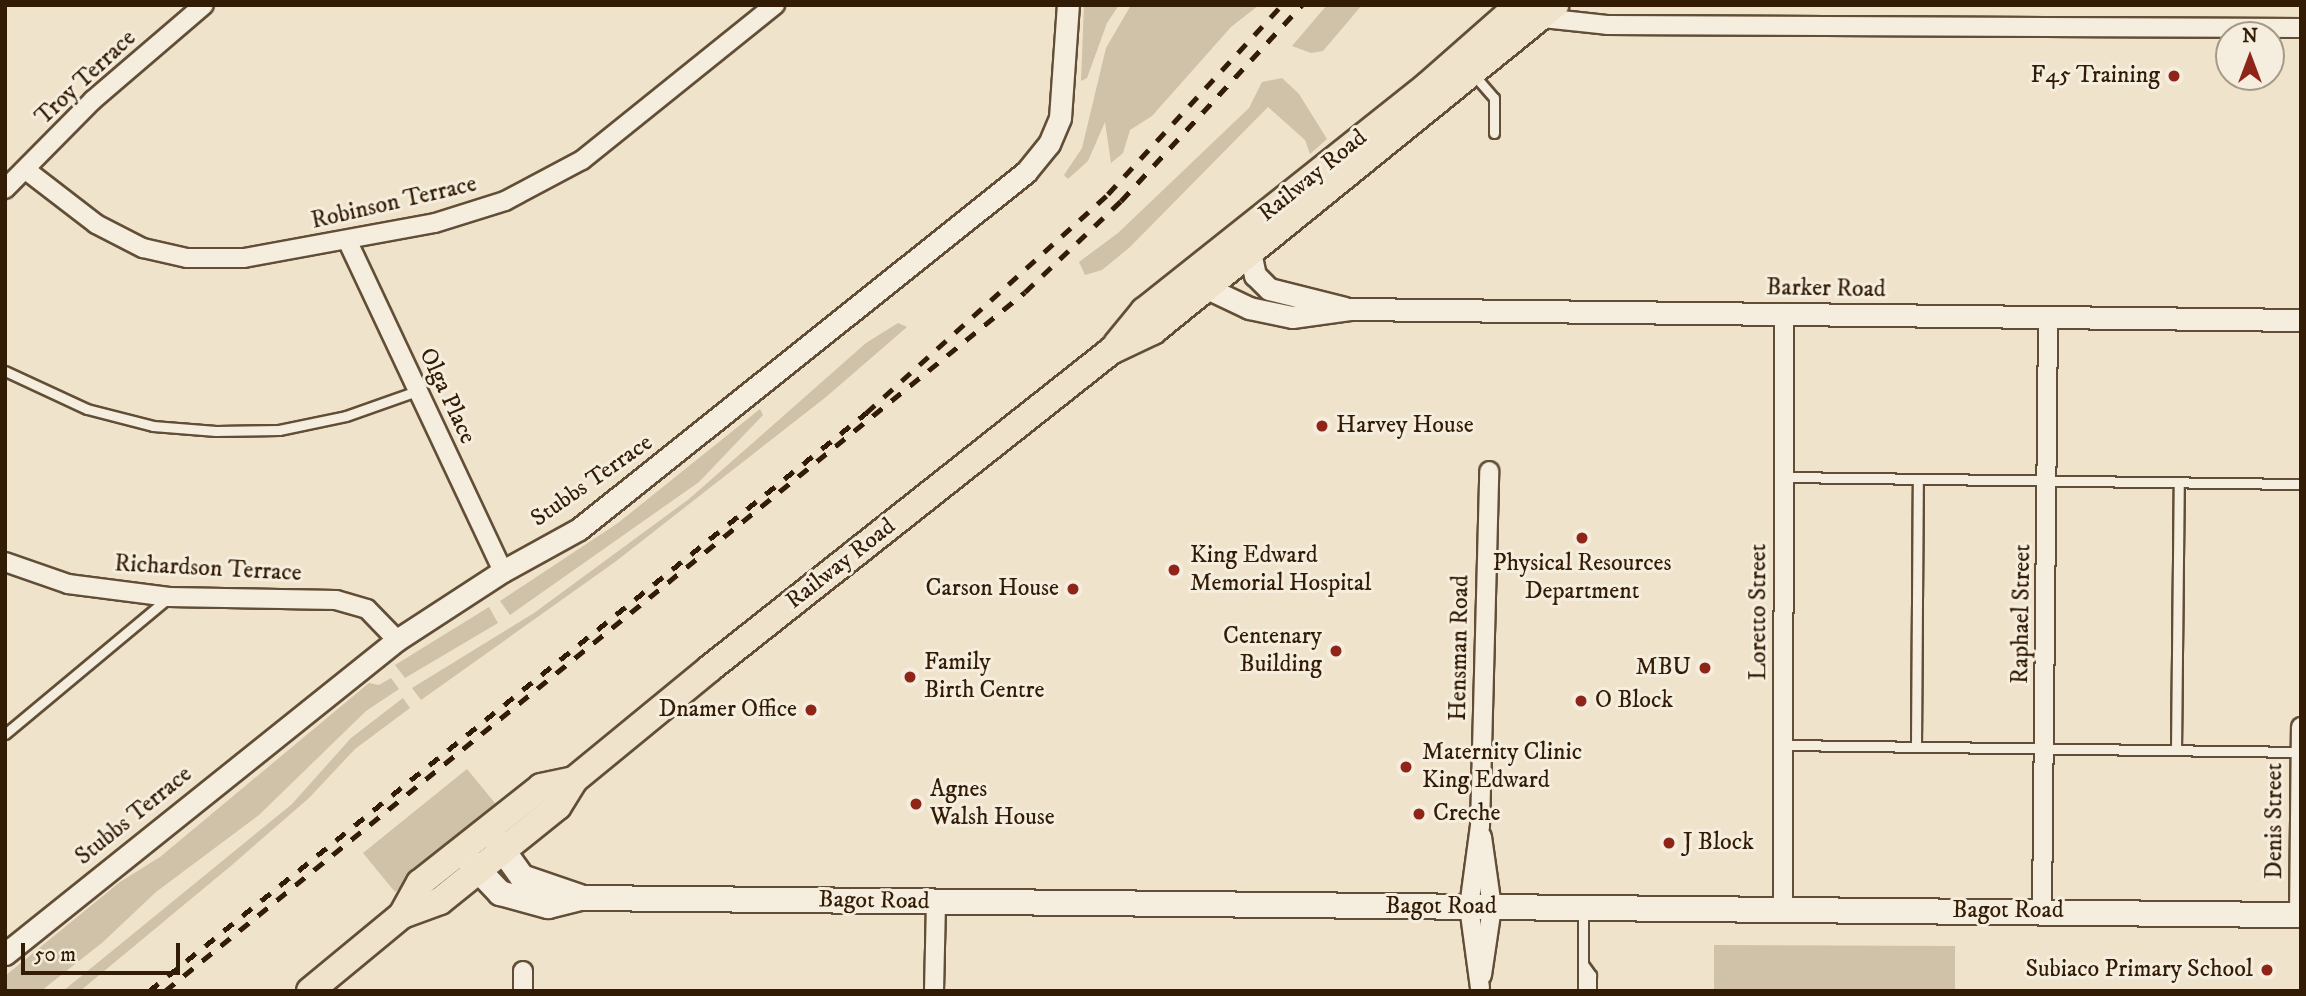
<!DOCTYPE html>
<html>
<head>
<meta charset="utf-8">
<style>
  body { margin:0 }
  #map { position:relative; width:2306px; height:996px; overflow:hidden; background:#f0e3cb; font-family:"IM FELL DW Pica",serif }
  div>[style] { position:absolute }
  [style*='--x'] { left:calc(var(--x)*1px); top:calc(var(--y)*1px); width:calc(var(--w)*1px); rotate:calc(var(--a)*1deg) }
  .green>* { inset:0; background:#d0c1a9 }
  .roads { filter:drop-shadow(2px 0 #624e36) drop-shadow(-2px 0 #624e36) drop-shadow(0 2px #624e36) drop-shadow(0 -2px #624e36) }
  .service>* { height:9px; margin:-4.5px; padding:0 4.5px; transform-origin:4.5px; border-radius:4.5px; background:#f5eddd }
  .minor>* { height:18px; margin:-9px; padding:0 9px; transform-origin:9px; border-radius:9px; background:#f5eddd }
  .tertiary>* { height:21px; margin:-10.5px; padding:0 10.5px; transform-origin:10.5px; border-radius:10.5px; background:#f5eddd }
  .secondary>* { height:24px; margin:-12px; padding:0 12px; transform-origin:12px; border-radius:12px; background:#f5eddd }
  .primary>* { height:26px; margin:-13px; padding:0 13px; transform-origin:13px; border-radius:13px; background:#f0e3cb }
  .rail>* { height:5px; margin-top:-2.5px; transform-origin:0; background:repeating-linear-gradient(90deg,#331c05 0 12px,transparent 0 24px) }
  .dots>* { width:19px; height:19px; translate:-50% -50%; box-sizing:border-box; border:4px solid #f5eddd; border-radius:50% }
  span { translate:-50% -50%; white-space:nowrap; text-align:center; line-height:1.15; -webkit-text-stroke:6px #f5eddd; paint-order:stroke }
  .poi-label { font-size:24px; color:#331c05 }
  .right { translate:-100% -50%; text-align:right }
  .left { translate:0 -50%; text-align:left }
  .street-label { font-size:24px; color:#331c05 }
  .frame { position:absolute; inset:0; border:7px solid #331c05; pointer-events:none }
  .north { position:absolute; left:2215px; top:21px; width:70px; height:70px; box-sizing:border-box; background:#f5eddd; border:2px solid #a79987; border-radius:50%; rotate:0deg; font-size:19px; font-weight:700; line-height:28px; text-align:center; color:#331c05 }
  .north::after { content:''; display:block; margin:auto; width:24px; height:32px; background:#8f2418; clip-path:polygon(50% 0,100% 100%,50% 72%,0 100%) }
  .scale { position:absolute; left:21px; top:943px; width:159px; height:32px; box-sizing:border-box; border:4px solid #331c05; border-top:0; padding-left:9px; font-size:21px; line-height:24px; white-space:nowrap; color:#331c05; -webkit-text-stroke:5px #f5eddd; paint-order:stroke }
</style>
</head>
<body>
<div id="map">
  <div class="green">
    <i style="clip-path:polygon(1084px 5px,1119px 5px,1107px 23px,1087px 78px,1081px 81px)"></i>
    <i style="clip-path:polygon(1131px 5px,1259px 5px,1231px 27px,1152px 116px,1130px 130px,1123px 153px,1111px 163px,1105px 122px,1088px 161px,1068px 179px,1064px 175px,1082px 148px,1106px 48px)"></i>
    <i style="clip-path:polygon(1327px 5px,1362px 5px,1323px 51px,1311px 53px,1292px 46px)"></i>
    <i style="clip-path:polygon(1282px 78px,1299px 94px,1327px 139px,1310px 154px,1305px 140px,1268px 107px,1130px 247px,1102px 270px,1085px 275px,1079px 262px,1118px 233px,1249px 108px,1262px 82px)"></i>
    <i style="clip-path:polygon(898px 323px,907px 327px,826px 397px,615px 562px,421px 700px,412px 688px,534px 613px,689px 499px,866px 343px)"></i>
    <i style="clip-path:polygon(760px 409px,763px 415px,699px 482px,510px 615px,500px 601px,618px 523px)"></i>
    <i style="clip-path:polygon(489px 607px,498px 623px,405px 678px,395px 665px)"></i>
    <i style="clip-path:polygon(391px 678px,399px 689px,366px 711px,259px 815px,156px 892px,103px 942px,41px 991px,5px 991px,5px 976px,120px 882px,160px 857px,369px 683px,379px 685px)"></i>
    <i style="clip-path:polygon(403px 698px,410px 708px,355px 749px,309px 798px,232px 865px,80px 991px,63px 991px,292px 804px,351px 738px)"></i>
    <i style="clip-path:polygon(467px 769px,499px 808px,395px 892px,363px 853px)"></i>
    <i style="clip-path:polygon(1714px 945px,1955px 946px,1955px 991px,1714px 991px)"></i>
  </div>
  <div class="roads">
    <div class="service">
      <i style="--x:1474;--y:75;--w:30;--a:49"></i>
      <i style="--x:1494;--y:98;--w:35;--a:90"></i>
      <i style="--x:5;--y:371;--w:90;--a:24.9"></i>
      <i style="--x:87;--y:409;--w:68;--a:14.4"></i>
      <i style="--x:153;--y:426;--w:63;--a:4.5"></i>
      <i style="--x:216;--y:431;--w:63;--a:-0.9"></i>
      <i style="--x:279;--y:430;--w:68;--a:-11.8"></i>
      <i style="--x:346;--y:416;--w:75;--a:-19.4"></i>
      <i style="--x:1784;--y:477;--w:517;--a:0.78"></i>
      <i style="--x:5;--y:734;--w:212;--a:-39.8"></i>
      <i style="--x:1783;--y:745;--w:518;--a:0.77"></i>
      <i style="--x:1916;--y:746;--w:267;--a:-89.6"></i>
      <i style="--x:2176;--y:750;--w:268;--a:-89.4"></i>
      <i style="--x:1583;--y:964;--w:14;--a:54"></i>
      <i style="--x:1591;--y:975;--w:16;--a:90"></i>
      <i style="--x:1583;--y:991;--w:82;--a:-90"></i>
    </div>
    <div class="minor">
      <i style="--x:1543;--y:18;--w:64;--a:6.2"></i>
      <i style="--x:1607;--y:25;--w:694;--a:0.25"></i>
      <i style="--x:26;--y:170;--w:88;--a:37.6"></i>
      <i style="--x:96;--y:224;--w:53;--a:27.1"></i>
      <i style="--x:143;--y:248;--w:45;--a:12.8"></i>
      <i style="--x:187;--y:258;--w:57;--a:0"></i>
      <i style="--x:244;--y:258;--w:194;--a:-10.4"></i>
      <i style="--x:435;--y:223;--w:73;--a:-17.4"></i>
      <i style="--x:505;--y:201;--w:87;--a:-28"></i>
      <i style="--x:582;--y:160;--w:248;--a:-38.8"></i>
      <i style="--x:5;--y:189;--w:125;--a:-45.3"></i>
      <i style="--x:93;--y:100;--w:146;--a:-40.6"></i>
      <i style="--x:348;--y:242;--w:364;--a:64.8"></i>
      <i style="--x:5;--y:562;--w:67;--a:19.2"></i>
      <i style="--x:68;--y:584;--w:102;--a:7.3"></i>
      <i style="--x:169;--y:597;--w:167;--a:1"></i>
      <i style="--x:336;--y:600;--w:32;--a:16"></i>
      <i style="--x:367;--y:609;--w:43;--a:45.9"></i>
      <i style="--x:1783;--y:910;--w:596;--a:-89.9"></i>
      <i style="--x:2042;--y:912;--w:595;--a:-89.42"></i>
      <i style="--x:2299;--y:915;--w:188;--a:-89.4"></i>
      <i style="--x:1482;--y:975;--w:69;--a:-81.6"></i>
      <i style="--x:1492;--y:907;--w:71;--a:-98.1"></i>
      <i style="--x:1480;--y:988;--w:82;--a:-97.7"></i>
      <i style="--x:1469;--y:907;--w:82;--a:-82.3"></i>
      <i style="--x:1480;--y:826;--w:355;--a:-88.5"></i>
      <i style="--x:523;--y:991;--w:20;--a:-90"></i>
      <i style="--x:934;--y:991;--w:90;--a:-88.7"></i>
    </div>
    <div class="tertiary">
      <i style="--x:1250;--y:252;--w:24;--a:78"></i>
      <i style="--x:1255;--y:275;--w:20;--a:45"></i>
      <i style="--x:1269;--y:289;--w:78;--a:14"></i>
      <i style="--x:1205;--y:287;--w:49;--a:25.5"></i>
      <i style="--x:1249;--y:308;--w:44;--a:11.8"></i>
      <i style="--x:1292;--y:317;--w:60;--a:-7.7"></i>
      <i style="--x:1351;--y:309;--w:950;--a:0.66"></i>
      <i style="--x:5;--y:954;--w:502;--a:-38.7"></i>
      <i style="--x:397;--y:640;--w:126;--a:-33.1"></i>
      <i style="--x:503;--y:571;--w:87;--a:-28.9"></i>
      <i style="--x:579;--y:529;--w:572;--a:-38.61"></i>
      <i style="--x:1026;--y:172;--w:36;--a:-51"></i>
      <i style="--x:1049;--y:144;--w:28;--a:-67"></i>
      <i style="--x:1060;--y:118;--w:113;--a:-86"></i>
    </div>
    <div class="secondary">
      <i style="--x:492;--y:835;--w:52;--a:54.5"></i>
      <i style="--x:522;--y:877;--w:61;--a:19"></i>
      <i style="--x:466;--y:857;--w:50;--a:46.6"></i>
      <i style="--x:500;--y:893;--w:50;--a:15.2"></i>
      <i style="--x:548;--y:906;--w:34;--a:-14"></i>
      <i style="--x:581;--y:898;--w:1720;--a:0.57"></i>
    </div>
    <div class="primary">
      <i style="--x:1117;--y:344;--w:43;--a:-50.7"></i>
      <i style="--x:1144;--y:311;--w:362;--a:-38.5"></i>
      <i style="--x:1427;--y:86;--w:123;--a:-41.4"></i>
      <i style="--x:402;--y:915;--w:37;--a:-61"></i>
      <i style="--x:420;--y:883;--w:154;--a:-38.4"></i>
      <i style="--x:541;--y:787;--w:34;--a:-12"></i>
      <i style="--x:310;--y:991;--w:119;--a:-39.6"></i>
      <i style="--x:402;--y:915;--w:40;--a:-20.2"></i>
      <i style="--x:440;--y:901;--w:151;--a:-38.8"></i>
      <i style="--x:558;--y:806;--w:31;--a:-58"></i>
      <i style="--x:574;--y:780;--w:175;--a:-39.4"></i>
      <i style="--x:709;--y:669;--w:513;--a:-38.35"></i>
      <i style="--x:1111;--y:351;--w:47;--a:-25.5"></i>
      <i style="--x:1153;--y:331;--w:518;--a:-39.04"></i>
    </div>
  </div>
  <div class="rail">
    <i style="--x:149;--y:991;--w:921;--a:-38.87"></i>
    <i style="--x:866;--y:413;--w:326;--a:-42.1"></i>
    <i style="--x:1108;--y:194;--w:257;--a:-47.4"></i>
    <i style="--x:165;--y:991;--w:1108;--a:-39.1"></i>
    <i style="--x:1025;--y:292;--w:132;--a:-43.5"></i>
    <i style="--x:1121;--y:201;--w:267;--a:-47.3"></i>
  </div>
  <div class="dots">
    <i style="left:2174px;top:76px;background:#8f2418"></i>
    <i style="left:1322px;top:426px;background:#8f2418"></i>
    <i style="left:1582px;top:538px;background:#8f2418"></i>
    <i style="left:1174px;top:570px;background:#8f2418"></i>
    <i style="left:1073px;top:589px;background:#8f2418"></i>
    <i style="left:1336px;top:651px;background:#8f2418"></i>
    <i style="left:1705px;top:668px;background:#8f2418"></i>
    <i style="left:910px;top:677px;background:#8f2418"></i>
    <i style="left:1581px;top:701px;background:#8f2418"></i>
    <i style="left:811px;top:710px;background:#8f2418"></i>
    <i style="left:1406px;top:767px;background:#8f2418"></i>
    <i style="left:916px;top:804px;background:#8f2418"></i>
    <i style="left:1419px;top:814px;background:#8f2418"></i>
    <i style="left:1669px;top:843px;background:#8f2418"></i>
    <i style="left:2267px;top:970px;background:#8f2418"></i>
  </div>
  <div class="poi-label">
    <span class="right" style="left:2160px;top:76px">F45 Training</span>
    <span class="left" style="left:1336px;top:426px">Harvey House</span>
    <span class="left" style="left:1190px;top:570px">King Edward<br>Memorial Hospital</span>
    <span style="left:1582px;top:578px">Physical Resources<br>Department</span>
    <span class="right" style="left:1059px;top:589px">Carson House</span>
    <span class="right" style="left:1322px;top:651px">Centenary<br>Building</span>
    <span class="left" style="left:924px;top:677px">Family<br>Birth Centre</span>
    <span class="right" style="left:1691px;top:668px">MBU</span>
    <span class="left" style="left:1595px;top:701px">O Block</span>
    <span class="right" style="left:797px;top:710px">Dnamer Office</span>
    <span class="left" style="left:1422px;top:767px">Maternity Clinic<br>King Edward</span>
    <span class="left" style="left:930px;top:804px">Agnes<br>Walsh House</span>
    <span class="left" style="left:1433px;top:814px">Creche</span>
    <span class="left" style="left:1683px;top:843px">J Block</span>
    <span class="right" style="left:2253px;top:970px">Subiaco Primary School</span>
  </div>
  <div class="street-label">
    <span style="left:86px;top:78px;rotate:-43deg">Troy Terrace</span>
    <span style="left:1313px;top:176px;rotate:-39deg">Railway Road</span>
    <span style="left:394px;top:203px;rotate:-13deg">Robinson Terrace</span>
    <span style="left:1826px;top:289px;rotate:1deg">Barker Road</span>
    <span style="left:447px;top:396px;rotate:65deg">Olga Place</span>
    <span style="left:592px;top:481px;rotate:-35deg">Stubbs Terrace</span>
    <span style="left:841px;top:564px;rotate:-38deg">Railway Road</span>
    <span style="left:208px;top:569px;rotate:3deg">Richardson Terrace</span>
    <span style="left:1759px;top:612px;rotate:-90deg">Loretto Street</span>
    <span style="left:2022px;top:614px;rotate:-89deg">Raphael Street</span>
    <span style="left:1460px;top:648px;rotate:-89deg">Hensman Road</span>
    <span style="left:134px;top:816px;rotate:-39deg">Stubbs Terrace</span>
    <span style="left:2275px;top:821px;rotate:-90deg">Denis Street</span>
    <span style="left:874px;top:901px;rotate:1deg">Bagot Road</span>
    <span style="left:1441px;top:907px">Bagot Road</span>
    <span style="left:2008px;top:911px">Bagot Road</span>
  </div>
  <div class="frame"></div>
  <div class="north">N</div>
  <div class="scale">50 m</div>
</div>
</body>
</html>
